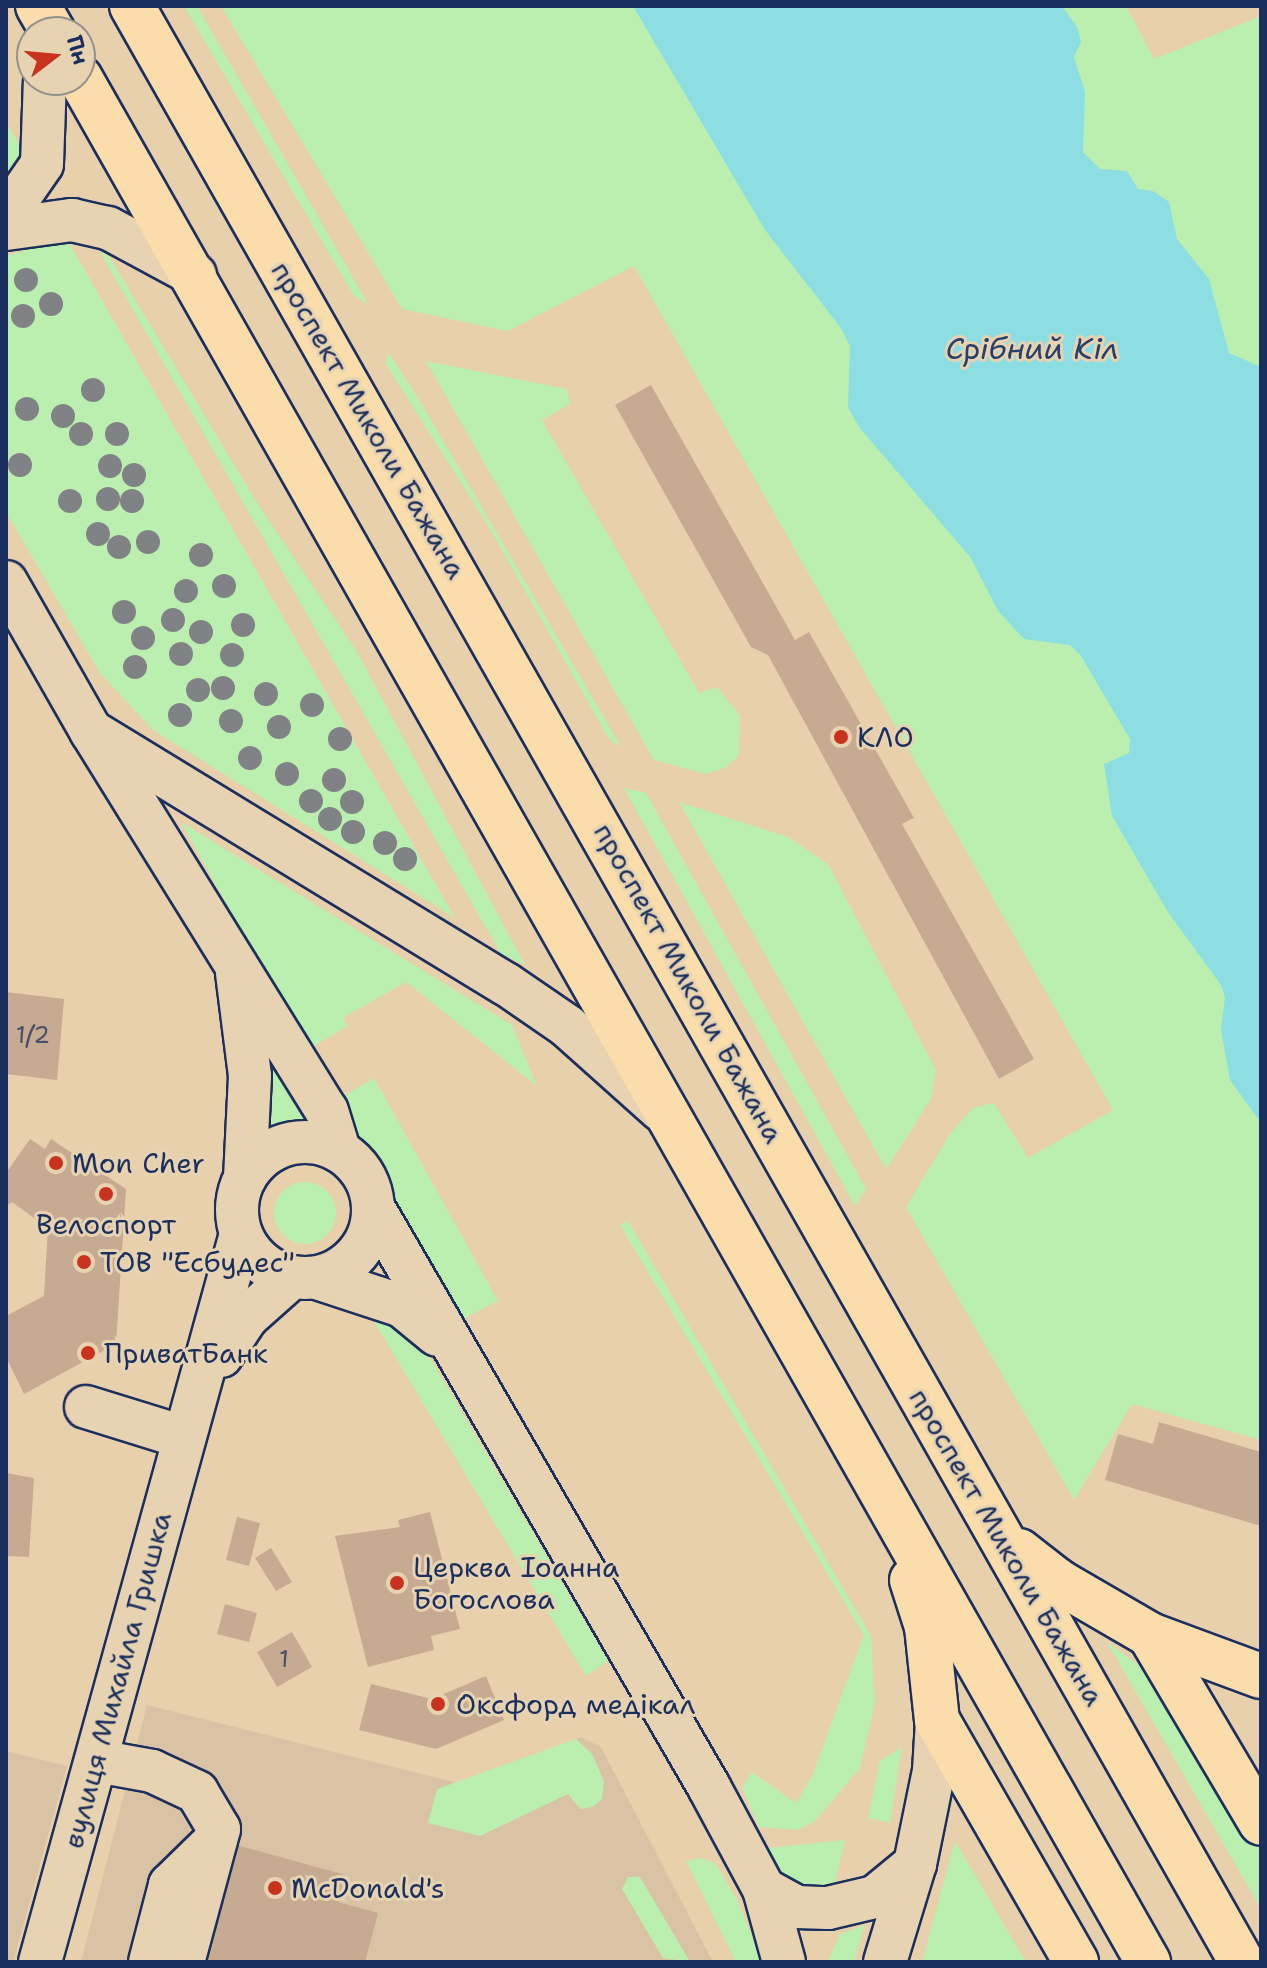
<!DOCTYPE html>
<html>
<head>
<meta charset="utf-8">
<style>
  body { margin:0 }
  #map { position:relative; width:1267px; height:1968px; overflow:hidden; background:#e8d0ad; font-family:"Shantell Sans",sans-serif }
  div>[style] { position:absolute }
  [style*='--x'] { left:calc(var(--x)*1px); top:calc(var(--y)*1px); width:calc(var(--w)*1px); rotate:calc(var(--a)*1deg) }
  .built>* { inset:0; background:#dac2a4 }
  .green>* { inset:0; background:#bbefaf }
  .round { border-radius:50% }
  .water>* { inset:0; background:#8cdee3 }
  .building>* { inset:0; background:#c6aa91 }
  .roads { filter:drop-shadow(2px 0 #1b2f5e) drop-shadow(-2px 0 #1b2f5e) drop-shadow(0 2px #1b2f5e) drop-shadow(0 -2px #1b2f5e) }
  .minor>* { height:42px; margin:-21px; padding:0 21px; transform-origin:21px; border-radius:21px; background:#e7d3b1 }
  .minor>.ring { margin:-21px; padding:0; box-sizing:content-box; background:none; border:42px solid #e7d3b1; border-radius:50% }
  .major>* { height:44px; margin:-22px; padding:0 22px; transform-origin:22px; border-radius:22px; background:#faddab }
  .highway>* { height:44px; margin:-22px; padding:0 22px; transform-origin:22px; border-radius:22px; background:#faddab }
  .trees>* { width:24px; height:24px; margin:-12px; border-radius:50%; background:#808286 }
  .dots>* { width:22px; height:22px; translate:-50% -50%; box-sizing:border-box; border:4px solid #e7d3b1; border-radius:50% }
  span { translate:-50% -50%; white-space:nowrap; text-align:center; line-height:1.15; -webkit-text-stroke:6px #e7d3b1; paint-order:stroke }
  .number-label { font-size:24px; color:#464e6b }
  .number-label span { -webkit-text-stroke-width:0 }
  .street-label { font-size:28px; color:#1b2f5e }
  .poi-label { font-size:28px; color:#1b2f5e }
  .left { translate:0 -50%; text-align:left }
  .water-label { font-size:30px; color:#26406b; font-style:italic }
  .frame { position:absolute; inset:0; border:8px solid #1b2f5e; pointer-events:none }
  .north { position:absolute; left:16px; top:16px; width:80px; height:80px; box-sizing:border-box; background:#e7d3b1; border:2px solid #959190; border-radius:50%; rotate:74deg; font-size:22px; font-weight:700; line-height:32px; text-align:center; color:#1b2f5e }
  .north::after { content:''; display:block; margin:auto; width:28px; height:36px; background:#c8321e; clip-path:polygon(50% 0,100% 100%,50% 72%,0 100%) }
</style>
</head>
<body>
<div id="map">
  <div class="built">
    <i style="clip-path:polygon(147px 1705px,470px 1786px,581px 1737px,601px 1747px,713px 1962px,81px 1962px)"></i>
    <i style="clip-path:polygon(6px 1751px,67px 1766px,13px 1962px,6px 1962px)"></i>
  </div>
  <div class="green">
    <i style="clip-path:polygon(184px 6px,197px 6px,368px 304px,354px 296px)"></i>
    <i style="clip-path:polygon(221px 6px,1126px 6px,1154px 59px,1261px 16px,1261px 1440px,1132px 1404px,1074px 1500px,906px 1207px,950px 1134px,973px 1108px,994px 1103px,1028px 1158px,1113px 1110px,634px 266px,508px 331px,402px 309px)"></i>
    <i style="clip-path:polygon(6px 122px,25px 154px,6px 185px)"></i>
    <i style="clip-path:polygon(67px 239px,455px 918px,153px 730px,100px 673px,6px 512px,6px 256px)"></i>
    <i style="clip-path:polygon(101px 243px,256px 501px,356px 650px,525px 965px,501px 954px,103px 257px)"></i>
    <i style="clip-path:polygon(389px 353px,426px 411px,621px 747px,609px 739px,486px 522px,385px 363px)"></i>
    <i style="clip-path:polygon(426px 361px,567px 389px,570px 404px,542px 420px,699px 693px,717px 687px,740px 716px,739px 755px,727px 767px,706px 774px,654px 760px)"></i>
    <i style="clip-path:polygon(624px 788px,646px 793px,866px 1189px,855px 1206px)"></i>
    <i style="clip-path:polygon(679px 802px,788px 837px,828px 864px,936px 1070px,931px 1099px,886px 1169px)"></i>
    <i style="clip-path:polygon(181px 822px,512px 1025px,537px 1086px,406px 982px,343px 1018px,347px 1026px,307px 1050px)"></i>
    <i style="clip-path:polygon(259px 1024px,318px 1126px,284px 1127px,260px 1136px)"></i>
    <i style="clip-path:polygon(374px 1078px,498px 1301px,463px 1319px,338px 1099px)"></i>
    <i class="round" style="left:274px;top:1182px;width:62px;height:62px"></i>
    <i style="clip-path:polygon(628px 1221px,871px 1636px,875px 1703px,860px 1768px,815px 1821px,798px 1830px,759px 1827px,742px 1788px,752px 1772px,796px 1803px,812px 1776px,864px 1635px,620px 1225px)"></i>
    <i style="clip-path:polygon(365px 1306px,411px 1331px,427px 1353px,608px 1661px,586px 1676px)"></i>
    <i style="clip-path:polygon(1107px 1642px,1152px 1675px,1249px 1828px,1261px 1849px,1261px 1909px)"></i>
    <i style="clip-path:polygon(576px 1739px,592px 1754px,604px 1781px,602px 1799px,593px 1807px,580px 1809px,568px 1794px,480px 1836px,428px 1823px,437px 1789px)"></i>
    <i style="clip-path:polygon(902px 1747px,890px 1823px,868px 1818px,880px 1761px)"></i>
    <i style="clip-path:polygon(845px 1840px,833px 1890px,794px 1892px,768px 1848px)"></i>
    <i style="clip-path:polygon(955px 1841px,1026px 1962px,922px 1962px)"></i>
    <i style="clip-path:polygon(700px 1858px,715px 1863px,737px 1899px,762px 1962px,736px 1962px,686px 1861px)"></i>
    <i style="clip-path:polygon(628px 1877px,640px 1877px,690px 1962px,663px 1958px,622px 1889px)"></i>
    <i style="clip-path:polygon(865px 1925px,854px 1962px,828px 1962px,840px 1934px)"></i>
  </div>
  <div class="water">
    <i style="clip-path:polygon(633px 6px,1062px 6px,1077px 27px,1081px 42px,1074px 57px,1085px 92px,1083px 152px,1100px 169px,1127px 171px,1138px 189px,1153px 191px,1169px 202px,1177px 239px,1209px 279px,1229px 353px,1261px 367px,1261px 1123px,1230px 1080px,1221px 1030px,1225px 997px,1221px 985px,1168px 912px,1112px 816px,1104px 764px,1129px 753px,1130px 739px,1081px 656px,1070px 645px,1024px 639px,998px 611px,971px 558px,859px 427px,848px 407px,850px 346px,841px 328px,765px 230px)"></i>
  </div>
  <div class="building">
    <i style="clip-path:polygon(651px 385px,795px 640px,809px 632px,914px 818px,902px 824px,1034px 1059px,999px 1079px,768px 655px,751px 647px,615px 405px)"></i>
    <i style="clip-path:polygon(6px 992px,64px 999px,57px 1080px,6px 1074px)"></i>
    <i style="clip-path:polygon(30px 1139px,45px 1149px,51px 1139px,126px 1189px,116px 1344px,24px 1394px,6px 1357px,6px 1316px,44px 1296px,48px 1228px,12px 1202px,6px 1206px,6px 1173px)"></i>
    <i style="clip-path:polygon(1159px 1422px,1261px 1452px,1261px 1526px,1105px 1480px,1118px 1434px,1153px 1444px)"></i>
    <i style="clip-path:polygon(6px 1473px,34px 1478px,29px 1557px,6px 1556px)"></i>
    <i style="clip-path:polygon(430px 1512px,460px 1629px,431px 1636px,434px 1650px,368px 1667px,335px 1536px,400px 1527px,398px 1520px)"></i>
    <i style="clip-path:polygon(237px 1517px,260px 1523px,249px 1566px,226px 1560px)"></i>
    <i style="clip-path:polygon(271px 1548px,292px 1582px,276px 1591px,255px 1558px)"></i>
    <i style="clip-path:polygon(225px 1604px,257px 1613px,249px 1642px,217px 1634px)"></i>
    <i style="clip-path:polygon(292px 1632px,312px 1667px,277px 1687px,257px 1652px)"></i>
    <i style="clip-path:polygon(486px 1676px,504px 1720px,436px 1749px,359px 1730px,371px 1684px,432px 1699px)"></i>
    <i style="clip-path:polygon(222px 1841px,345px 1875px,338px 1902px,378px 1913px,365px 1962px,189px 1962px)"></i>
  </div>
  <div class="roads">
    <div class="minor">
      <i style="--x:6;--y:216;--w:63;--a:-55.3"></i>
      <i style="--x:42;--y:164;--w:84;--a:-88"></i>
      <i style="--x:6;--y:229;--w:67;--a:-7.8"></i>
      <i style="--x:72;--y:220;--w:37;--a:13"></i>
      <i style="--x:108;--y:228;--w:99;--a:28.4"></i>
      <i style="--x:6;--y:582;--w:172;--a:60.3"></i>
      <i style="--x:91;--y:731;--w:447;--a:58.2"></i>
      <i style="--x:327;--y:1111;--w:41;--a:72.9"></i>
      <i style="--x:91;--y:731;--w:486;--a:31.4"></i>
      <i style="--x:506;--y:984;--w:74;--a:34.5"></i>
      <i style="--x:567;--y:1026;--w:126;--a:41.8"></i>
      <i style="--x:237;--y:973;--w:104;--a:82.8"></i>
      <i style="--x:250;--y:1076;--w:102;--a:92.8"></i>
      <i class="ring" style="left:237px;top:1142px;width:94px;height:94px"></i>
      <i style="--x:374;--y:1209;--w:668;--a:59.9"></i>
      <i style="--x:709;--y:1787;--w:116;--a:61.7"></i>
      <i style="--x:764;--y:1889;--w:76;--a:74.7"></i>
      <i style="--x:317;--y:1278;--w:89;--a:18.2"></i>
      <i style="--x:402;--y:1306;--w:45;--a:39.6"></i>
      <i style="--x:221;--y:1356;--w:47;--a:-56.3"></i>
      <i style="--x:247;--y:1317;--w:59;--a:-41.6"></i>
      <i style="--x:86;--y:1407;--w:102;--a:17.2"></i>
      <i style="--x:97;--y:1761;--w:56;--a:10.3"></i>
      <i style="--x:152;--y:1771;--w:50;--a:25"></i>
      <i style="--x:197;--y:1792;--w:43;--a:59.3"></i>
      <i style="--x:219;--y:1829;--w:138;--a:105.1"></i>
      <i style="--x:764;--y:1889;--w:37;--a:29"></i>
      <i style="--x:796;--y:1907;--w:32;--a:2"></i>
      <i style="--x:828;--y:1908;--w:48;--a:-13.2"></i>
      <i style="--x:875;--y:1897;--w:52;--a:-39.5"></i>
      <i style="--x:40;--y:1962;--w:755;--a:-74.57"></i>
      <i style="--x:150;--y:1962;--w:80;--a:-75.4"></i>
      <i style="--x:170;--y:1885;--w:64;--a:-44.4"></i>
      <i style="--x:885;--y:1962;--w:102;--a:-73"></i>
      <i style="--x:915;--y:1864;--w:95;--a:-78.5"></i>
      <i style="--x:934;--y:1771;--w:51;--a:-86.6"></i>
    </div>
    <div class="major">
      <i style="--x:1150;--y:1635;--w:118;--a:20.3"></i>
    </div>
    <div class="highway">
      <i style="--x:38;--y:6;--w:30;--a:60"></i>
      <i style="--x:132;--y:6;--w:2249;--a:60.43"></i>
      <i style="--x:80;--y:78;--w:2166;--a:60.45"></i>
      <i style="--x:1019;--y:1551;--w:51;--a:37.8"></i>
      <i style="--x:1059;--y:1582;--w:105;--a:30.2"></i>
      <i style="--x:1150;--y:1635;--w:218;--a:59.4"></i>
      <i style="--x:912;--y:1580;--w:49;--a:72.3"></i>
      <i style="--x:927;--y:1627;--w:94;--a:83.9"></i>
      <i style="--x:937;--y:1720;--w:279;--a:60.1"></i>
    </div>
  </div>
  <div class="trees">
    <i style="left:26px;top:280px"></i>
    <i style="left:51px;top:304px"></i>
    <i style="left:23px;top:316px"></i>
    <i style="left:93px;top:390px"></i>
    <i style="left:27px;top:409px"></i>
    <i style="left:63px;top:416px"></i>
    <i style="left:81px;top:434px"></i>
    <i style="left:117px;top:434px"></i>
    <i style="left:20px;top:465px"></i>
    <i style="left:110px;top:466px"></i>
    <i style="left:134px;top:475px"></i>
    <i style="left:108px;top:499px"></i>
    <i style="left:70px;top:501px"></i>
    <i style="left:132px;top:501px"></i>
    <i style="left:98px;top:534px"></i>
    <i style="left:148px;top:542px"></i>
    <i style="left:119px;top:547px"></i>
    <i style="left:201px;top:555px"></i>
    <i style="left:224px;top:586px"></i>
    <i style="left:186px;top:591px"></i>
    <i style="left:124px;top:612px"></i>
    <i style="left:173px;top:620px"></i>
    <i style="left:243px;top:625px"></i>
    <i style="left:201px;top:632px"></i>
    <i style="left:143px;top:638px"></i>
    <i style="left:181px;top:654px"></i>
    <i style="left:232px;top:655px"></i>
    <i style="left:135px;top:667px"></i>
    <i style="left:223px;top:688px"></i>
    <i style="left:198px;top:690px"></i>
    <i style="left:266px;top:694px"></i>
    <i style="left:312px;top:705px"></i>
    <i style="left:180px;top:715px"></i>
    <i style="left:231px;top:721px"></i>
    <i style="left:279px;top:727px"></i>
    <i style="left:340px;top:739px"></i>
    <i style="left:250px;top:758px"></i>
    <i style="left:287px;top:774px"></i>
    <i style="left:334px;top:780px"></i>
    <i style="left:311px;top:801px"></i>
    <i style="left:352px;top:802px"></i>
    <i style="left:330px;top:819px"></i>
    <i style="left:353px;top:832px"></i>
    <i style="left:385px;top:843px"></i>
    <i style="left:405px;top:859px"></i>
  </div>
  <div class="dots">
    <i style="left:841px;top:737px;background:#c8321e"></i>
    <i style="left:56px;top:1163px;background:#c8321e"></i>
    <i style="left:106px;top:1194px;background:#c8321e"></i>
    <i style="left:84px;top:1262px;background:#c8321e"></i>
    <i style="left:88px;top:1353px;background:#c8321e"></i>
    <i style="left:397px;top:1583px;background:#c8321e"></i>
    <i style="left:438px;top:1704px;background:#c8321e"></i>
    <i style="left:275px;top:1888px;background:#c8321e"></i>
  </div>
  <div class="number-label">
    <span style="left:33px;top:1036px">1/2</span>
    <span style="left:284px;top:1660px">1</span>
  </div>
  <div class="street-label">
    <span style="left:369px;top:420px;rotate:60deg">проспект Миколи Бажана</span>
    <span style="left:689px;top:983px;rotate:61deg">проспект Миколи Бажана</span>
    <span style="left:1007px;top:1547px;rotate:60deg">проспект Миколи Бажана</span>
    <span style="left:117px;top:1680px;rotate:-75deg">вулиця Михайла Гришка</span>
  </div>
  <div class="poi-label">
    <span class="left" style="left:857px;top:737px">КЛО</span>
    <span class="left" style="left:72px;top:1163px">Mon Cher</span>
    <span style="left:106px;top:1224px">Велоспорт</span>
    <span class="left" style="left:100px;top:1262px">ТОВ "Есбудес"</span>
    <span class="left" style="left:104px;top:1353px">ПриватБанк</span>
    <span class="left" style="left:413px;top:1583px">Церква Іоанна<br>Богослова</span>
    <span class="left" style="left:456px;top:1704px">Оксфорд медікал</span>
    <span class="left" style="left:291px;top:1888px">McDonald's</span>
  </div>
  <div class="water-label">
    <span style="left:1032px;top:349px">Срібний Кіл</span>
  </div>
  <div class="frame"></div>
  <div class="north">Пн</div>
</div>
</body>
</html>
